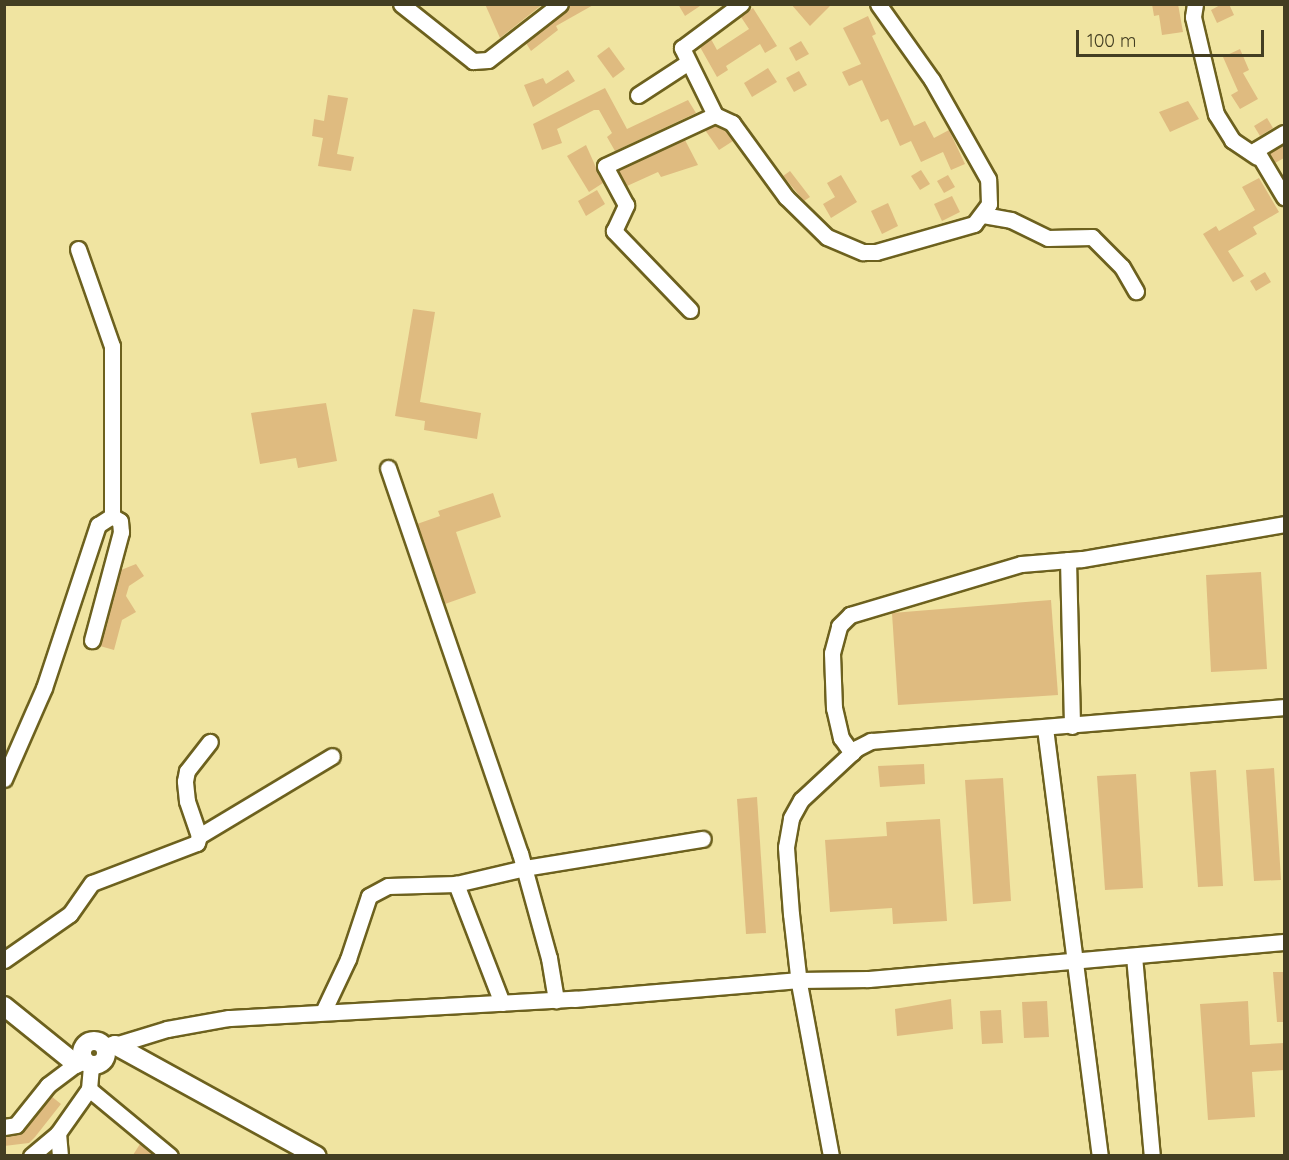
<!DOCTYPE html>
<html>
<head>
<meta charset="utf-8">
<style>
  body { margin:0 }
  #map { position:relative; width:1289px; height:1160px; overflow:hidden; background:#f0e4a1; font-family:Quicksand,sans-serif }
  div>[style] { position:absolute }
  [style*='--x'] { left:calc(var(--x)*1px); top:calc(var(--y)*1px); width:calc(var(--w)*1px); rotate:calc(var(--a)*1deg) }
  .building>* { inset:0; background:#dfbb80 }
  .roads { filter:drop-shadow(2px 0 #6d611e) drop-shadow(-2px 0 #6d611e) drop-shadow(0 2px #6d611e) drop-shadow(0 -2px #6d611e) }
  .minor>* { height:15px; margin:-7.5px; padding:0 7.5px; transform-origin:7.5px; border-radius:7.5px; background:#fff }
  .tertiary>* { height:18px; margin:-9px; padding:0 9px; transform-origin:9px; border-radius:9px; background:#fff }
  .tertiary>.ring { margin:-9px; padding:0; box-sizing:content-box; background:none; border:18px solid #fff; border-radius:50% }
  span { translate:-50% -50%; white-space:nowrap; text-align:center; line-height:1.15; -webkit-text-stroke:6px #f0e4a1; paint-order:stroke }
  .frame { position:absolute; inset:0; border:6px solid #433e22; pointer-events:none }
  .scale { position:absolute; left:1076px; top:30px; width:188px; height:27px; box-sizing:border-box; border:3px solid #433e22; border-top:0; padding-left:8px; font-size:18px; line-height:21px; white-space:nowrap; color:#433e22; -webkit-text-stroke:4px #f0e4a1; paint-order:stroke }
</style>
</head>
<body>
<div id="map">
  <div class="building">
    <i style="clip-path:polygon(485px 4px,543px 4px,500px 38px)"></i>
    <i style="clip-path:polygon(570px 4px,595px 4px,556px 26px,558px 30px,531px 51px,526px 43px,566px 12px)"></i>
    <i style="clip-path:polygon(678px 4px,703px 4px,685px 16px)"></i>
    <i style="clip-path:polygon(791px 4px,832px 4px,810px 26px)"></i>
    <i style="clip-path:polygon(1152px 4px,1178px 4px,1183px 32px,1162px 35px,1159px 15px,1154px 16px)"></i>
    <i style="clip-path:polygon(1222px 4px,1229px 4px,1234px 15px,1217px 23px,1211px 10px)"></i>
    <i style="clip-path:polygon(753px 8px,777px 46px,765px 53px,760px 44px,726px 66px,728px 70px,717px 77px,700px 47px,711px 39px,717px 50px,749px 29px,741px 17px)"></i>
    <i style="clip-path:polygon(868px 16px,876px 34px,872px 36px,914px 126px,925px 121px,934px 138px,949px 130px,965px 164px,951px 170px,943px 152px,921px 162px,911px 141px,900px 146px,888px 119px,881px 122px,862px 80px,849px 86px,842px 72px,861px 64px,843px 28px)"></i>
    <i style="clip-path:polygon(801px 41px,809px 54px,796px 61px,789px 48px)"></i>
    <i style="clip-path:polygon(609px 47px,625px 69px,613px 78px,597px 56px)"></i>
    <i style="clip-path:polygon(1240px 49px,1249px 70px,1243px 73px,1258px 99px,1240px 109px,1231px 95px,1238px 91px,1223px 57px)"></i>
    <i style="clip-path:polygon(768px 68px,777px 82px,752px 97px,744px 83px)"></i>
    <i style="clip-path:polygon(568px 70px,575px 81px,533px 107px,524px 85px,543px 78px,546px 84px)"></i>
    <i style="clip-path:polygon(799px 71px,807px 85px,794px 92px,786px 78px)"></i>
    <i style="clip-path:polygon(605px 88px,627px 129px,688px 100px,696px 113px,615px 151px,607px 137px,612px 133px,599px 110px,594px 110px,557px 129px,562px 143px,542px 150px,533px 124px)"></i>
    <i style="clip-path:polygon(328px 95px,348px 98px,337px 154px,354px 157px,351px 171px,318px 166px,323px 138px,312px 136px,314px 119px,324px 121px)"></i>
    <i style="clip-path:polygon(1188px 101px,1199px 119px,1170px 132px,1159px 112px)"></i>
    <i style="clip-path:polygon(1267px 118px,1273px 128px,1260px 136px,1254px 126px)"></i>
    <i style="clip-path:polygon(715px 126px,726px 131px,733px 141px,719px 150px,705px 130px)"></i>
    <i style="clip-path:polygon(685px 140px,698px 165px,661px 177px,658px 172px,627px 186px,618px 170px)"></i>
    <i style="clip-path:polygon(1284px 144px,1284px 158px,1275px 163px,1269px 153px)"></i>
    <i style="clip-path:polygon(586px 145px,603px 183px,589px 192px,567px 156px)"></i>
    <i style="clip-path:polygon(921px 170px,930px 184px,920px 190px,911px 176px)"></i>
    <i style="clip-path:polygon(790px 171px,810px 197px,804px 201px,783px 176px)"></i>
    <i style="clip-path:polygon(841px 175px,857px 202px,831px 218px,823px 204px,835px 197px,827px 183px)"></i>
    <i style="clip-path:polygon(948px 175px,955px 187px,944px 193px,937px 181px)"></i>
    <i style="clip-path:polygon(1259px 178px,1279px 212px,1253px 227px,1257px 234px,1228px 251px,1244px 276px,1233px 282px,1203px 234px,1216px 226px,1219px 231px,1255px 210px,1242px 187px)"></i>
    <i style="clip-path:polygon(597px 190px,605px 204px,586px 216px,578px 201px)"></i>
    <i style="clip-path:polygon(952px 196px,960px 212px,942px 221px,934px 204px)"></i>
    <i style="clip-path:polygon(888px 203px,898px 226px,882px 234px,871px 211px)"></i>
    <i style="clip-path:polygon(1265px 272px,1271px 282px,1256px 291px,1250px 281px)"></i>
    <i style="clip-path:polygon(413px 309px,435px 312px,420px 402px,481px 413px,477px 439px,424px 430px,425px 421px,395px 416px)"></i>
    <i style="clip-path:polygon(326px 403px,337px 461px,298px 468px,296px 458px,260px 464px,251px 413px)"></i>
    <i style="clip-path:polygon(493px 493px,501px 517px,456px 532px,476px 593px,445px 604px,417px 524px,440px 516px,438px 511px)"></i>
    <i style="clip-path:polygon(136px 564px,144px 576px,129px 586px,126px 596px,136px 612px,122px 620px,114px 650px,100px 646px,121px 570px)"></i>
    <i style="clip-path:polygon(1261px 572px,1267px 669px,1211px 672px,1206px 575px)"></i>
    <i style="clip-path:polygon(1051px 600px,1058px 695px,898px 705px,892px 613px)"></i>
    <i style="clip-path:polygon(924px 764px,925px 784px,880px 787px,878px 766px)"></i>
    <i style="clip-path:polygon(1274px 768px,1281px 880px,1254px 881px,1246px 770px)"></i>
    <i style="clip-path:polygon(1216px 770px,1223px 886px,1198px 887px,1190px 772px)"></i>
    <i style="clip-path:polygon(1136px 774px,1143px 888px,1105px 890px,1097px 776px)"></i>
    <i style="clip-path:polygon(1003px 778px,1011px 901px,973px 904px,965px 780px)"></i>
    <i style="clip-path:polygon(757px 797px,766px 933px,746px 934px,737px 799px)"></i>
    <i style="clip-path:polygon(940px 819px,947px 921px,893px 924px,892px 908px,830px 912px,825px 840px,887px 836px,886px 822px)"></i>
    <i style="clip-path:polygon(1273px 972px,1284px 972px,1284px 1022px,1277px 1022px)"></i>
    <i style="clip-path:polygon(951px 999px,953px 1029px,897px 1036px,895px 1009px)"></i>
    <i style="clip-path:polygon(1047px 1001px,1049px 1037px,1024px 1038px,1022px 1002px)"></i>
    <i style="clip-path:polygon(1248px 1001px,1250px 1045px,1284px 1043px,1284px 1070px,1252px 1072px,1255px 1117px,1208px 1120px,1200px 1004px)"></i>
    <i style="clip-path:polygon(1001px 1010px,1003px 1043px,982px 1044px,980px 1011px)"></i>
    <i style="clip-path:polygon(51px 1096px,61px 1104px,35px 1137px,29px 1143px,4px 1146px,4px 1137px,23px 1132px)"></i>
    <i style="clip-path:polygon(140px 1144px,154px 1155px,133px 1155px)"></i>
  </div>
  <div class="roads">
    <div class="minor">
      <i style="--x:401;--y:4;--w:92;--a:38.4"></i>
      <i style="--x:473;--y:61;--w:15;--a:-4"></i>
      <i style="--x:488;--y:60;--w:91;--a:-37.9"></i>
      <i style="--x:1195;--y:4;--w:13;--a:99"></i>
      <i style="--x:1193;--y:17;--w:100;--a:76.7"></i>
      <i style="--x:1216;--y:114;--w:31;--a:58"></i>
      <i style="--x:1232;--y:140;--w:30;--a:34"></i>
      <i style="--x:638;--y:95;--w:59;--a:-33.1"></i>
      <i style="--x:715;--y:115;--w:19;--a:25"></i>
      <i style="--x:732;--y:123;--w:92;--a:53.9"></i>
      <i style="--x:786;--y:197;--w:57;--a:44.3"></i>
      <i style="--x:827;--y:237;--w:39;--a:23"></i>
      <i style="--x:863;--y:252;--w:13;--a:0"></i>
      <i style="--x:876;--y:252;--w:102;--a:-15.9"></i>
      <i style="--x:974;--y:224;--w:25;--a:-53"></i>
      <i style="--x:989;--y:204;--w:25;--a:-92"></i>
      <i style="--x:988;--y:179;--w:114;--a:-119.5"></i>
      <i style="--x:932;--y:80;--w:93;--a:-125.4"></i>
      <i style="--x:1284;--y:133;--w:33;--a:149"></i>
      <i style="--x:1256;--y:150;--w:55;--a:59.2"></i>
      <i style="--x:983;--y:215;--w:28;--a:10"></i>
      <i style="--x:1011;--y:220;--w:41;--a:25.9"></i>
      <i style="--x:1048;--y:238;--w:44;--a:-1.3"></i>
      <i style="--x:1092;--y:237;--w:42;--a:45"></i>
      <i style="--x:1122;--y:267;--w:28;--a:60"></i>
      <i style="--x:78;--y:249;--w:103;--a:70.7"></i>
      <i style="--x:112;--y:346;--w:170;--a:90"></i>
      <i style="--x:690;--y:310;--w:110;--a:-133.9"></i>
      <i style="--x:614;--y:231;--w:29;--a:-65"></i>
      <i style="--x:626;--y:205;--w:44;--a:-118.3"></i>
      <i style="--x:605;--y:166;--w:121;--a:-24.9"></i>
      <i style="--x:715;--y:115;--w:75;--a:-116.2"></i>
      <i style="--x:682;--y:48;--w:74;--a:-36.7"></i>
      <i style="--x:388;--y:468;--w:407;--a:71.1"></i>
      <i style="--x:520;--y:853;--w:109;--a:74.6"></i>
      <i style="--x:549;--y:958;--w:43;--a:80.5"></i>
      <i style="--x:1068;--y:560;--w:166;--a:88.6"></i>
      <i style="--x:1045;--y:728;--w:432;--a:82.7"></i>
      <i style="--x:852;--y:753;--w:19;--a:-126"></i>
      <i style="--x:841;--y:738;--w:31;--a:-103"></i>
      <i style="--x:834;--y:708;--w:55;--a:-92.1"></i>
      <i style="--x:832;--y:653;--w:28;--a:-75"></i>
      <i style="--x:839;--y:626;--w:16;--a:-45"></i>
      <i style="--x:850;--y:615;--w:178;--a:-16.6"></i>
      <i style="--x:1021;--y:564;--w:61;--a:-4.7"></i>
      <i style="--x:1082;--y:559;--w:205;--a:-9.8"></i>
      <i style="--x:4;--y:779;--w:99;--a:-66.3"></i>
      <i style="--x:44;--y:688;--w:172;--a:-71.7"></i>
      <i style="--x:98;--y:525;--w:17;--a:-33"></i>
      <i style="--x:112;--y:516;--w:9;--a:32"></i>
      <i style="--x:120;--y:521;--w:11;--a:85"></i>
      <i style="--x:121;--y:532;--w:112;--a:105"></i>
      <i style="--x:199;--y:836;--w:155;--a:-31"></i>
      <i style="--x:1134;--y:956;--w:201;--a:84.9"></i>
      <i style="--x:4;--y:960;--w:80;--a:-34.9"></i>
      <i style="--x:70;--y:914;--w:38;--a:-55"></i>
      <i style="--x:92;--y:883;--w:112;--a:-20.9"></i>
      <i style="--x:197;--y:843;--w:7;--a:-74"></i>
      <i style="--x:199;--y:836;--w:37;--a:-109"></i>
      <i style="--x:187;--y:801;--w:20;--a:-96"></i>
      <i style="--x:185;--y:781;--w:10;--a:-79"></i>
      <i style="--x:187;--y:771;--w:37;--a:-52"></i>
      <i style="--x:502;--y:1003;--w:128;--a:-111.1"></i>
      <i style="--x:456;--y:884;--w:71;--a:-13.1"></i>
      <i style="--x:525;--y:868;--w:180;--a:-9.3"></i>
      <i style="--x:323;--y:1012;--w:59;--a:-64.7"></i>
      <i style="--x:348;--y:959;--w:66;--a:-71.6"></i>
      <i style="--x:369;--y:896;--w:21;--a:-28"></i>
      <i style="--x:388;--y:886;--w:68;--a:-1.7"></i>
      <i style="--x:115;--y:1045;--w:54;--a:-17.1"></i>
      <i style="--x:167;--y:1029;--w:63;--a:-10.1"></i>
      <i style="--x:229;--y:1018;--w:346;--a:-3.2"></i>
      <i style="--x:574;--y:999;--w:226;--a:-4.8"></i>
      <i style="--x:799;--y:980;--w:69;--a:-0.8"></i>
      <i style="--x:868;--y:979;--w:418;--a:-5.1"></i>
      <i style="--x:89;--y:1089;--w:24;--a:-85"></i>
      <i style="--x:4;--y:1127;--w:12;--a:-9"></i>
      <i style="--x:16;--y:1125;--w:51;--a:-51.3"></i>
      <i style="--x:48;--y:1085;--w:35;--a:-37"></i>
      <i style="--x:58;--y:1133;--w:23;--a:85"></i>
      <i style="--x:31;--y:1156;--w:35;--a:-40"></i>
      <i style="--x:58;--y:1133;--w:54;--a:-54.8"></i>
      <i style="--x:89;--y:1089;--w:105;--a:39.6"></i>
      <i style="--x:831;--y:1156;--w:175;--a:-100.5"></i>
      <i style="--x:799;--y:984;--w:70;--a:-96.5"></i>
      <i style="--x:791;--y:914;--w:67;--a:-94.3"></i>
      <i style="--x:786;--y:847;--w:29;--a:-80"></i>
      <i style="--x:791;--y:818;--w:21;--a:-61"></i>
      <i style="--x:801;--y:800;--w:76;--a:-42.9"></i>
      <i style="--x:857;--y:748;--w:16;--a:-27"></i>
      <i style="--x:871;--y:741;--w:414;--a:-4.7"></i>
    </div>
    <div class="tertiary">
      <i style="--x:4;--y:1006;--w:92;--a:38.9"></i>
      <i style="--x:76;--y:1064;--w:9;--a:-27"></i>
      <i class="ring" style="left:82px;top:1041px;width:6px;height:6px"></i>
      <i style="--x:106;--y:1048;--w:9;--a:-18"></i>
      <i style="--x:115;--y:1045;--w:230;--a:28.8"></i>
    </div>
  </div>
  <div class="frame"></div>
  <div class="scale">100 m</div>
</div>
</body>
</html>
